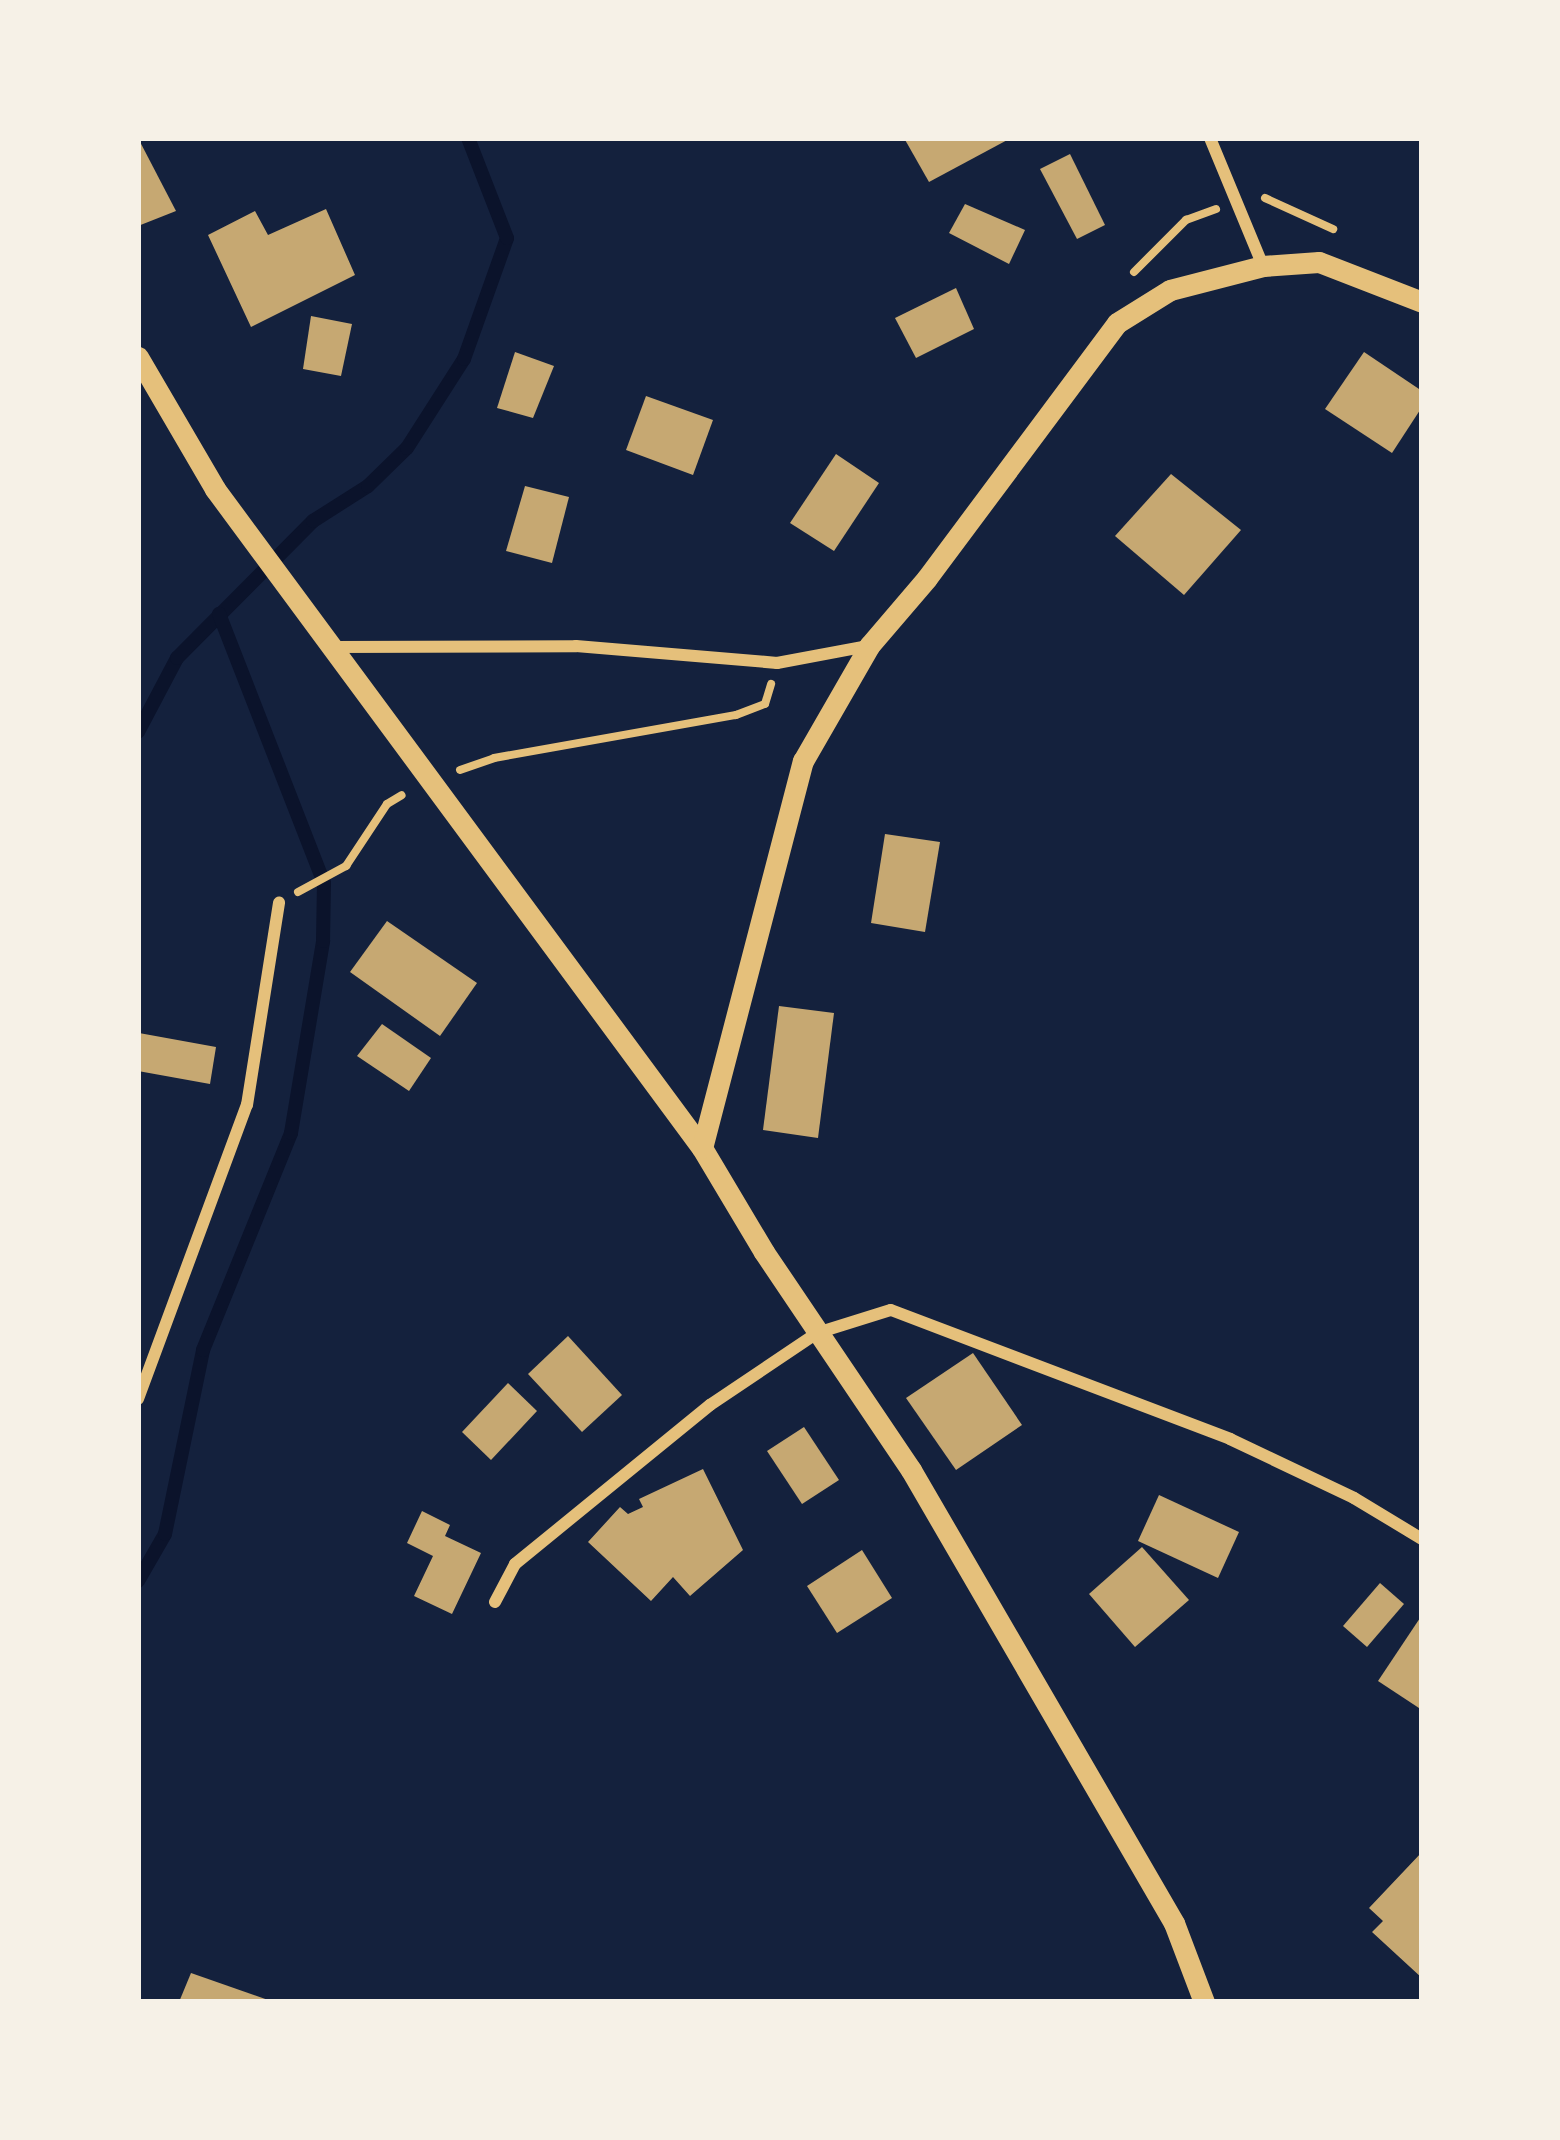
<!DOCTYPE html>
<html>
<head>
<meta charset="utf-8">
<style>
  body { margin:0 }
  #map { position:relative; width:1560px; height:2140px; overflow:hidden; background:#14213d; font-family:Arial,sans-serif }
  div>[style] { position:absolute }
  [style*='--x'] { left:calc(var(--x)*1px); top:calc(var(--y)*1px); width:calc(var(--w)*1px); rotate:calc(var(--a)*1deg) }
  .stream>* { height:14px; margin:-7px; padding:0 7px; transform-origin:7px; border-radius:7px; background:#0b132b }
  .building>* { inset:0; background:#c6a872 }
  .path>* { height:8px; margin:-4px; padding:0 4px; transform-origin:4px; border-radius:4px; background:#e5c07b }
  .minor>* { height:12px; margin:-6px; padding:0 6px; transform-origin:6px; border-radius:6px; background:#e5c07b }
  .tertiary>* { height:21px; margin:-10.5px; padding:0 10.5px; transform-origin:10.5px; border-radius:10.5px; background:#e5c07b }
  span { translate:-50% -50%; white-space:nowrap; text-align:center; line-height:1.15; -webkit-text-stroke:9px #f6f1e7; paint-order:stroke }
  .frame { position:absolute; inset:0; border:141px solid #f6f1e7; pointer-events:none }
</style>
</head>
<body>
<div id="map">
  <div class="stream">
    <i style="--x:138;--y:732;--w:84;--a:-62.2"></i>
    <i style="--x:177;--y:658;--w:193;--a:-45.2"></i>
    <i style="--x:313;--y:521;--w:65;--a:-32.5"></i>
    <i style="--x:368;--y:486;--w:54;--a:-44.3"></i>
    <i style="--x:407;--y:448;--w:106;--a:-57.4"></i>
    <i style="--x:464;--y:359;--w:128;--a:-70.4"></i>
    <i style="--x:507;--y:238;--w:107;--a:-111.3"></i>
    <i style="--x:138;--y:1581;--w:54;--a:-60.1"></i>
    <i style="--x:165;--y:1534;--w:188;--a:-78.3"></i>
    <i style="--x:203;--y:1350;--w:234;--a:-67.9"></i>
    <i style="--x:291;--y:1133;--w:195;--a:-80.5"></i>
    <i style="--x:323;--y:941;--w:58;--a:-89"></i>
    <i style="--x:324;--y:883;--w:289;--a:-111.3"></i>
  </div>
  <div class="building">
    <i style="clip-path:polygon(138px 138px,176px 211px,138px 226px)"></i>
    <i style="clip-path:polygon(904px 138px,1011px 138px,929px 182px)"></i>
    <i style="clip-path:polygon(1070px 154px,1105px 225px,1077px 239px,1040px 169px)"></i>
    <i style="clip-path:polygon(965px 204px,1025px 230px,1009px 264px,949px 233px)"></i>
    <i style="clip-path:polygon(326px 209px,355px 275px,251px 327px,208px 235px,255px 211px,268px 235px)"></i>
    <i style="clip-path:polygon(956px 288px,974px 329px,916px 358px,895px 318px)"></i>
    <i style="clip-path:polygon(311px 316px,352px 324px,341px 376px,303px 369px)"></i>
    <i style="clip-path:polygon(515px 352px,554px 366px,533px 418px,497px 408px)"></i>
    <i style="clip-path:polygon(1364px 352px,1422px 391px,1422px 407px,1392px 453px,1325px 409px)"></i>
    <i style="clip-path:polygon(646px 396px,713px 420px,693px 475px,626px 450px)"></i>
    <i style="clip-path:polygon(836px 454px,879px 483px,834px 551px,790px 523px)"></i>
    <i style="clip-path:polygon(1171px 474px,1241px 530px,1184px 595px,1115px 536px)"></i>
    <i style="clip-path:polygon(525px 486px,569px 497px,552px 563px,506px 551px)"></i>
    <i style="clip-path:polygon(885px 834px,940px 842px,925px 932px,871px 923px)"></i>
    <i style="clip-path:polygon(387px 921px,477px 983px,440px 1036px,350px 972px)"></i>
    <i style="clip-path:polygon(779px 1006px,834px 1013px,818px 1138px,763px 1130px)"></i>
    <i style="clip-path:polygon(382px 1024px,431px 1058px,409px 1091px,357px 1056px)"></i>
    <i style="clip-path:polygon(139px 1033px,216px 1047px,210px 1084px,138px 1071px)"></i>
    <i style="clip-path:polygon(568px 1336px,622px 1395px,582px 1432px,528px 1374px)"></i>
    <i style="clip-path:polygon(973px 1353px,1022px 1425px,956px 1470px,906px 1398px)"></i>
    <i style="clip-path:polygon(508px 1383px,537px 1411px,491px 1460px,462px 1432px)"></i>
    <i style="clip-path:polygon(804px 1427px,839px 1480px,802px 1504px,767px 1451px)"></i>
    <i style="clip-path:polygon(703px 1469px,743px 1550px,690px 1596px,673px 1577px,651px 1601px,588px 1542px,620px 1507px,628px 1514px,643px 1507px,639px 1499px)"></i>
    <i style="clip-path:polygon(1159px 1495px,1239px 1532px,1218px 1578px,1138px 1541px)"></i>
    <i style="clip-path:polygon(422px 1511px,450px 1525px,445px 1536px,481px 1553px,452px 1614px,414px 1596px,433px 1556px,407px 1543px)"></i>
    <i style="clip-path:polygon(1142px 1547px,1189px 1600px,1135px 1647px,1089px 1594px)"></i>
    <i style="clip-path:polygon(862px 1550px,892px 1598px,837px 1633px,807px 1586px)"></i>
    <i style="clip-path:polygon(1380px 1583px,1404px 1604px,1367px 1647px,1343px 1626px)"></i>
    <i style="clip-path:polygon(1422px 1615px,1422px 1710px,1378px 1681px)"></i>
    <i style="clip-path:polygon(1422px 1852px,1422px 1978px,1372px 1932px,1383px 1921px,1369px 1908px)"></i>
    <i style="clip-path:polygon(191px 1973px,271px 2001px,271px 2002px,179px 2002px)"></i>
  </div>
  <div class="path">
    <i style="--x:1265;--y:198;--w:75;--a:24.5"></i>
    <i style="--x:1134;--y:272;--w:74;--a:-45"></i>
    <i style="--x:1186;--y:220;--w:32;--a:-20"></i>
    <i style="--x:460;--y:770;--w:36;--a:-19"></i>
    <i style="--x:494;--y:758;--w:246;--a:-10.1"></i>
    <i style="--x:736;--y:715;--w:31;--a:-21"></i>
    <i style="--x:765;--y:704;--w:21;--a:-73"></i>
    <i style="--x:298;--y:892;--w:55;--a:-28.4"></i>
    <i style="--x:346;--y:866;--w:74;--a:-56.5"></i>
    <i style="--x:387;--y:804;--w:17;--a:-31"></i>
  </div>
  <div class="minor">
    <i style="--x:1210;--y:138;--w:139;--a:67.5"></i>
    <i style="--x:334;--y:647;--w:242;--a:-0.2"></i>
    <i style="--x:576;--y:646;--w:202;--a:4.8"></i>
    <i style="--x:777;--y:663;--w:93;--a:-10.6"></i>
    <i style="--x:138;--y:1399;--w:314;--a:-69.7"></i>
    <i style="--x:247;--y:1105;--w:205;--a:-81"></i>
    <i style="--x:495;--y:1602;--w:43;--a:-62.2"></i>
    <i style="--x:515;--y:1564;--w:252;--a:-39.2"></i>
    <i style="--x:710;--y:1405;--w:129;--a:-33.9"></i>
    <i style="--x:817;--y:1333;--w:77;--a:-17.3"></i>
    <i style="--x:891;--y:1310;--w:363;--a:20.8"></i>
    <i style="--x:1230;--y:1439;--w:137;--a:25.4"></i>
    <i style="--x:1354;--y:1498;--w:79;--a:31.1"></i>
  </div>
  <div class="tertiary">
    <i style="--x:138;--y:357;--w:153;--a:59.7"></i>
    <i style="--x:215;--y:489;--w:819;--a:53.54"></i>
    <i style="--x:702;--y:1148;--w:121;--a:59.2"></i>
    <i style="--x:764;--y:1252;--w:263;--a:56"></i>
    <i style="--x:911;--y:1470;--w:524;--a:59.86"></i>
    <i style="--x:1174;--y:1923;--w:85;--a:69.2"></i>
    <i style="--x:702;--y:1148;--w:400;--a:-75.4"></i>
    <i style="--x:803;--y:761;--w:133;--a:-60.1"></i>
    <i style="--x:869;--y:646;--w:89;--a:-49.5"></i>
    <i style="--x:927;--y:578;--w:318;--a:-53.3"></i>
    <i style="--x:1117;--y:323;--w:62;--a:-31.9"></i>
    <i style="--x:1170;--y:290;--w:96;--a:-14.5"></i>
    <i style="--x:1263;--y:266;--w:56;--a:-4.1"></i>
    <i style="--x:1319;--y:262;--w:110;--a:21.2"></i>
  </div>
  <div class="frame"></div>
</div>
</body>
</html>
